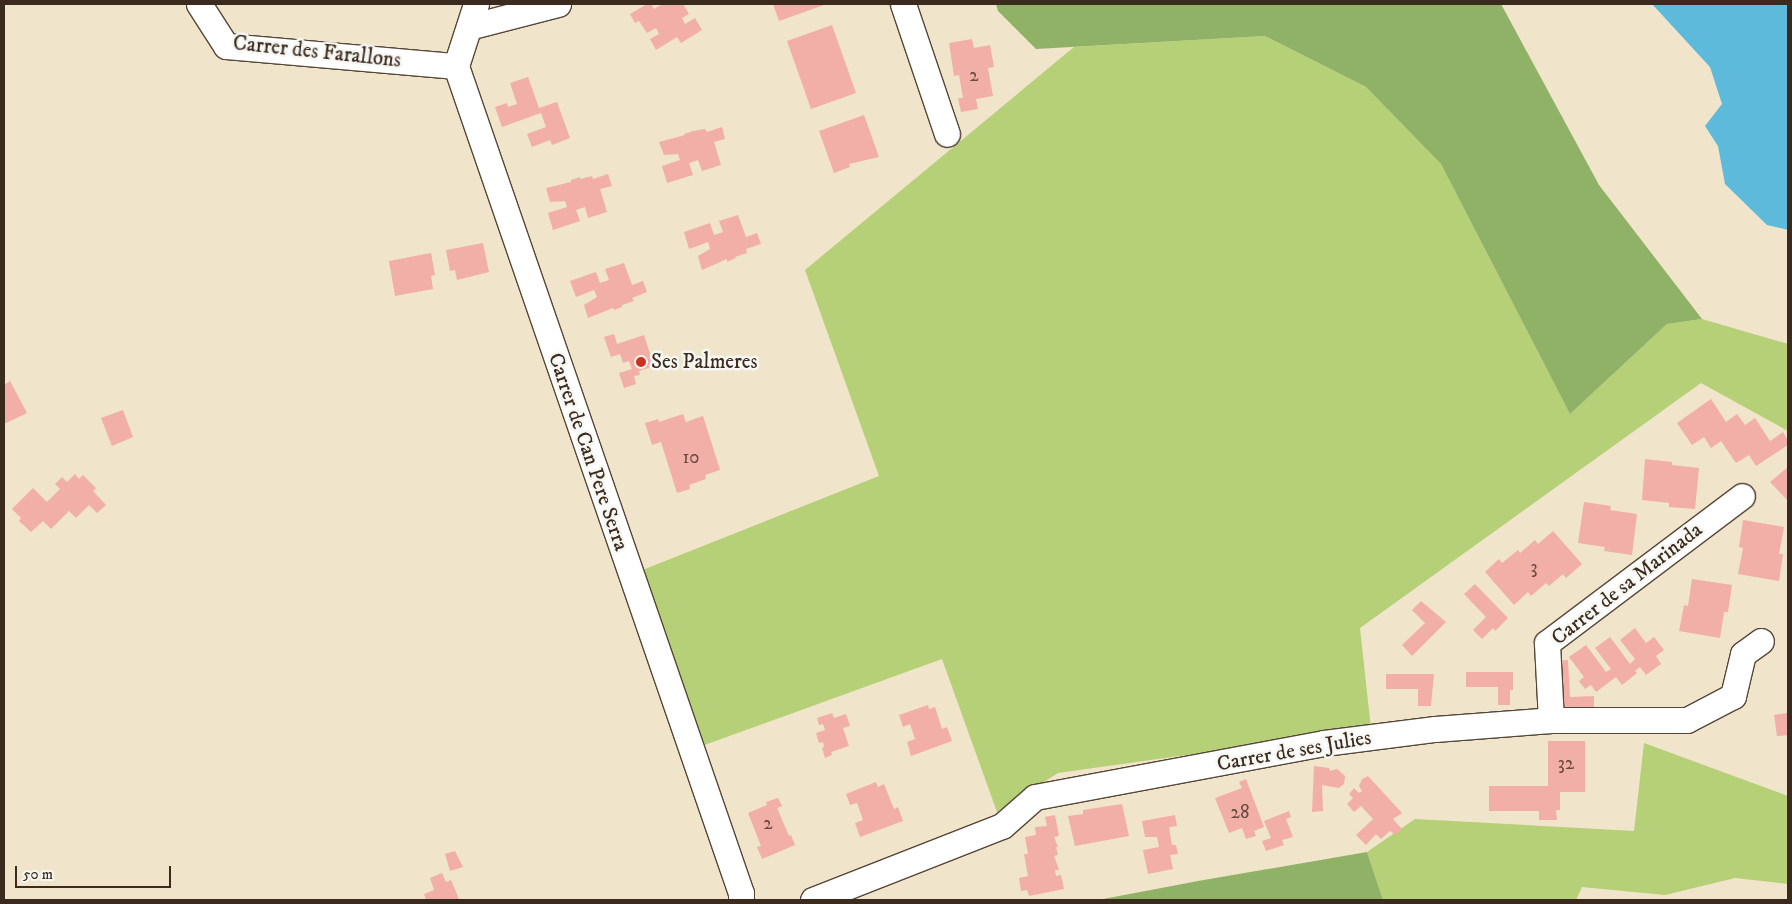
<!DOCTYPE html>
<html>
<head>
<meta charset="utf-8">
<style>
  body { margin:0 }
  #map { position:relative; width:1792px; height:904px; overflow:hidden; background:#f0e4ca; font-family:"IM FELL DW Pica",serif }
  div>[style] { position:absolute }
  [style*='--x'] { left:calc(var(--x)*1px); top:calc(var(--y)*1px); width:calc(var(--w)*1px); rotate:calc(var(--a)*1deg) }
  .green>* { inset:0; background:#b5d076 }
  .forest>* { inset:0; background:#90b267 }
  .water>* { inset:0; background:#5dbadb }
  .building>* { inset:0; background:#f2afa7 }
  .roads { filter:drop-shadow(1px 0 #564638) drop-shadow(-1px 0 #564638) drop-shadow(0 1px #564638) drop-shadow(0 -1px #564638) }
  .street>* { height:25px; margin:-12.5px; padding:0 12.5px; transform-origin:12.5px; border-radius:12.5px; background:#fff }
  .dots>* { width:14px; height:14px; translate:-50% -50%; box-sizing:border-box; border:2px solid #f6f6f2; border-radius:50% }
  span { translate:-50% -50%; white-space:nowrap; text-align:center; line-height:1.15; -webkit-text-stroke:5px #f6f6f2; paint-order:stroke }
  .number-label { font-size:19px; color:#694b40 }
  .number-label span { -webkit-text-stroke-width:0 }
  .street-label { font-size:21px; color:#3b2a1e }
  .poi-label { font-size:21px; color:#3b2a1e }
  .left { translate:0 -50%; text-align:left }
  .frame { position:absolute; inset:0; border:5px solid #3b2a1e; pointer-events:none }
  .scale { position:absolute; left:15px; top:866px; width:156px; height:22px; box-sizing:border-box; border:2px solid #3b2a1e; border-top:0; padding-left:6px; font-size:15px; line-height:18px; white-space:nowrap; color:#3b2a1e; -webkit-text-stroke:4px #f6f6f2; paint-order:stroke }
</style>
</head>
<body>
<div id="map">
  <div class="green">
    <i style="clip-path:polygon(1265px 36px,1366px 87px,1441px 164px,1570px 414px,1667px 324px,1702px 319px,1788px 344px,1788px 431px,1701px 383px,1360px 628px,1371px 729px,1058px 773px,997px 812px,942px 659px,699px 747px,640px 571px,879px 476px,805px 270px,1074px 47px)"></i>
    <i style="clip-path:polygon(1644px 743px,1788px 796px,1788px 884px,1735px 878px,1665px 895px,1582px 887px,1576px 900px,1383px 900px,1367px 852px,1415px 819px,1634px 831px)"></i>
  </div>
  <div class="forest">
    <i style="clip-path:polygon(996px 4px,1501px 4px,1599px 185px,1702px 319px,1667px 324px,1570px 414px,1441px 164px,1366px 87px,1265px 36px,1036px 49px,998px 11px)"></i>
    <i style="clip-path:polygon(1367px 852px,1383px 900px,1098px 900px,1198px 881px)"></i>
  </div>
  <div class="water">
    <i style="clip-path:polygon(1652px 4px,1788px 4px,1788px 230px,1767px 225px,1725px 184px,1718px 146px,1705px 126px,1722px 104px,1710px 67px)"></i>
  </div>
  <div class="building">
    <i style="clip-path:polygon(647px 4px,651px 4px,654px 9px,663px 4px,683px 4px,689px 14px,682px 18px,685px 24px,695px 18px,702px 30px,681px 43px,677px 37px,656px 50px,650px 39px,659px 34px,656px 28px,647px 33px,639px 21px,635px 23px,630px 14px)"></i>
    <i style="clip-path:polygon(773px 4px,827px 4px,779px 21px)"></i>
    <i style="clip-path:polygon(832px 25px,856px 93px,811px 109px,787px 41px)"></i>
    <i style="clip-path:polygon(972px 39px,974px 48px,990px 45px,994px 67px,988px 68px,993px 96px,976px 99px,978px 109px,961px 112px,958px 98px,963px 98px,959px 75px,954px 76px,949px 43px)"></i>
    <i style="clip-path:polygon(528px 77px,539px 108px,557px 102px,570px 138px,552px 145px,550px 140px,532px 147px,527px 134px,546px 127px,541px 113px,502px 127px,495px 107px,507px 103px,508px 107px,517px 104px,510px 83px)"></i>
    <i style="clip-path:polygon(864px 115px,879px 157px,849px 164px,850px 167px,834px 173px,819px 131px)"></i>
    <i style="clip-path:polygon(722px 127px,725px 139px,714px 142px,721px 165px,702px 171px,698px 160px,689px 163px,693px 175px,667px 183px,662px 166px,680px 160px,678px 154px,664px 155px,659px 142px,685px 135px,684px 134px,693px 131px,705px 129px,707px 132px)"></i>
    <i style="clip-path:polygon(608px 174px,612px 186px,600px 189px,607px 212px,588px 218px,585px 207px,576px 210px,580px 221px,553px 230px,548px 213px,567px 207px,565px 201px,550px 202px,546px 188px,571px 182px,571px 180px,580px 177px,580px 179px,592px 176px,593px 179px)"></i>
    <i style="clip-path:polygon(738px 215px,746px 237px,757px 233px,761px 244px,746px 249px,747px 253px,735px 257px,736px 258px,727px 262px,727px 259px,702px 270px,698px 256px,710px 249px,708px 242px,689px 249px,684px 232px,710px 223px,714px 235px,723px 232px,719px 221px)"></i>
    <i style="clip-path:polygon(483px 243px,489px 272px,457px 280px,455px 270px,450px 271px,446px 250px)"></i>
    <i style="clip-path:polygon(431px 253px,435px 275px,431px 276px,433px 289px,395px 296px,389px 261px)"></i>
    <i style="clip-path:polygon(624px 263px,632px 285px,643px 281px,647px 292px,632px 298px,634px 301px,622px 305px,622px 307px,614px 310px,613px 308px,588px 318px,584px 305px,597px 297px,594px 290px,576px 297px,570px 281px,596px 272px,600px 283px,609px 280px,605px 269px)"></i>
    <i style="clip-path:polygon(614px 334px,617px 344px,644px 335px,654px 366px,639px 371px,640px 375px,634px 376px,636px 384px,624px 388px,619px 373px,632px 369px,629px 361px,623px 363px,620px 354px,611px 357px,604px 337px)"></i>
    <i style="clip-path:polygon(10px 381px,27px 413px,4px 424px,4px 385px)"></i>
    <i style="clip-path:polygon(1711px 399px,1726px 422px,1737px 414px,1745px 425px,1755px 418px,1770px 441px,1783px 432px,1788px 441px,1788px 445px,1756px 466px,1749px 455px,1736px 463px,1721px 441px,1711px 448px,1704px 437px,1692px 445px,1677px 423px)"></i>
    <i style="clip-path:polygon(123px 410px,133px 437px,112px 446px,101px 418px)"></i>
    <i style="clip-path:polygon(683px 414px,686px 422px,703px 416px,720px 470px,705px 475px,706px 479px,689px 485px,690px 489px,677px 493px,661px 442px,652px 445px,645px 423px,658px 419px,659px 422px)"></i>
    <i style="clip-path:polygon(1645px 459px,1672px 462px,1672px 465px,1699px 468px,1695px 509px,1669px 507px,1669px 503px,1642px 500px)"></i>
    <i style="clip-path:polygon(1788px 467px,1788px 501px,1770px 482px)"></i>
    <i style="clip-path:polygon(75px 474px,79px 479px,83px 475px,96px 488px,93px 491px,106px 505px,97px 513px,89px 505px,76px 518px,69px 511px,51px 529px,43px 521px,31px 532px,19px 521px,21px 518px,12px 509px,33px 488px,47px 502px,60px 489px,55px 484px,62px 477px,67px 482px)"></i>
    <i style="clip-path:polygon(1584px 502px,1611px 506px,1610px 510px,1637px 514px,1632px 555px,1604px 551px,1605px 547px,1578px 543px)"></i>
    <i style="clip-path:polygon(1743px 520px,1784px 527px,1779px 554px,1783px 554px,1779px 581px,1738px 574px,1743px 548px,1739px 547px)"></i>
    <i style="clip-path:polygon(1553px 531px,1582px 564px,1566px 578px,1563px 574px,1549px 586px,1546px 583px,1531px 596px,1528px 592px,1514px 605px,1485px 572px,1499px 559px,1502px 563px,1518px 550px,1520px 553px,1535px 540px,1538px 544px)"></i>
    <i style="clip-path:polygon(1692px 579px,1732px 585px,1728px 612px,1724px 612px,1720px 638px,1679px 631px,1684px 605px,1688px 606px)"></i>
    <i style="clip-path:polygon(1475px 584px,1508px 618px,1495px 631px,1493px 628px,1482px 639px,1473px 630px,1486px 617px,1464px 594px)"></i>
    <i style="clip-path:polygon(1421px 601px,1446px 622px,1412px 656px,1402px 645px,1425px 623px,1412px 610px)"></i>
    <i style="clip-path:polygon(1635px 628px,1646px 643px,1654px 637px,1664px 650px,1656px 656px,1661px 664px,1646px 675px,1640px 667px,1635px 671px,1637px 673px,1622px 685px,1616px 677px,1596px 692px,1591px 685px,1585px 689px,1579px 681px,1584px 677px,1569px 657px,1586px 645px,1606px 672px,1611px 669px,1595px 648px,1610px 637px,1630px 664px,1635px 659px,1620px 640px)"></i>
    <i style="clip-path:polygon(1568px 660px,1570px 697px,1594px 696px,1594px 708px,1557px 710px,1554px 661px)"></i>
    <i style="clip-path:polygon(1466px 672px,1513px 672px,1513px 690px,1510px 690px,1510px 705px,1498px 705px,1498px 687px,1466px 687px)"></i>
    <i style="clip-path:polygon(1386px 674px,1434px 674px,1431px 706px,1418px 706px,1418px 689px,1386px 689px)"></i>
    <i style="clip-path:polygon(928px 705px,929px 709px,935px 707px,942px 729px,947px 727px,952px 741px,911px 756px,907px 742px,915px 739px,910px 724px,903px 727px,899px 715px)"></i>
    <i style="clip-path:polygon(1787px 709px,1788px 735px,1777px 736px,1774px 715px,1787px 713px)"></i>
    <i style="clip-path:polygon(832px 713px,834px 718px,846px 714px,850px 726px,843px 728px,849px 746px,831px 752px,832px 755px,825px 758px,822px 748px,824px 747px,823px 742px,819px 743px,816px 733px,825px 730px,823px 724px,819px 725px,817px 718px)"></i>
    <i style="clip-path:polygon(1548px 741px,1585px 741px,1585px 792px,1560px 792px,1560px 810px,1556px 810px,1557px 820px,1539px 820px,1539px 811px,1489px 811px,1489px 786px,1548px 786px)"></i>
    <i style="clip-path:polygon(1314px 766px,1329px 768px,1330px 771px,1337px 769px,1345px 776px,1344px 784px,1339px 788px,1322px 785px,1323px 811px,1312px 812px)"></i>
    <i style="clip-path:polygon(1368px 776px,1402px 813px,1393px 819px,1402px 829px,1395px 835px,1390px 831px,1381px 839px,1376px 834px,1366px 845px,1356px 835px,1373px 819px,1361px 806px,1354px 812px,1347px 804px,1353px 798px,1349px 794px,1354px 788px,1359px 793px,1362px 791px,1359px 786px,1362px 779px)"></i>
    <i style="clip-path:polygon(1246px 779px,1264px 827px,1254px 831px,1256px 836px,1246px 839px,1242px 828px,1229px 833px,1215px 798px,1242px 788px,1239px 782px)"></i>
    <i style="clip-path:polygon(876px 782px,878px 787px,884px 784px,894px 809px,898px 807px,903px 821px,860px 837px,855px 823px,863px 820px,857px 803px,850px 805px,846px 794px)"></i>
    <i style="clip-path:polygon(778px 798px,782px 806px,777px 808px,789px 836px,791px 835px,795px 845px,762px 859px,757px 847px,761px 846px,748px 813px,767px 805px,766px 802px)"></i>
    <i style="clip-path:polygon(1122px 804px,1129px 836px,1075px 846px,1068px 816px,1083px 814px,1083px 810px)"></i>
    <i style="clip-path:polygon(1289px 811px,1291px 817px,1286px 819px,1293px 837px,1282px 840px,1284px 845px,1266px 851px,1262px 841px,1271px 838px,1264px 821px)"></i>
    <i style="clip-path:polygon(1055px 815px,1059px 836px,1054px 837px,1058px 847px,1056px 847px,1058px 855px,1054px 856px,1059px 870px,1055px 870px,1056px 876px,1061px 875px,1064px 889px,1029px 896px,1027px 890px,1021px 891px,1019px 878px,1028px 876px,1024px 854px,1028px 854px,1025px 837px,1036px 835px,1035px 827px,1047px 826px,1045px 817px)"></i>
    <i style="clip-path:polygon(1175px 815px,1177px 826px,1169px 827px,1172px 845px,1176px 845px,1178px 854px,1170px 855px,1173px 869px,1148px 874px,1143px 850px,1159px 847px,1157px 837px,1145px 837px,1142px 821px)"></i>
    <i style="clip-path:polygon(455px 851px,463px 867px,450px 871px,445px 854px)"></i>
    <i style="clip-path:polygon(442px 873px,446px 882px,451px 880px,459px 899px,426px 900px,424px 894px,434px 890px,430px 878px)"></i>
  </div>
  <div class="roads">
    <div class="street">
      <i style="--x:199;--y:4;--w:50;--a:57.3"></i>
      <i style="--x:226;--y:46;--w:231;--a:5"></i>
      <i style="--x:476;--y:4;--w:65;--a:107.9"></i>
      <i style="--x:456;--y:66;--w:875;--a:70.99"></i>
      <i style="--x:741;--y:893;--w:7;--a:90"></i>
      <i style="--x:903;--y:4;--w:137;--a:71.3"></i>
      <i style="--x:469;--y:27;--w:92;--a:-14.5"></i>
      <i style="--x:1551;--y:720;--w:77;--a:-93"></i>
      <i style="--x:1547;--y:643;--w:244;--a:-37"></i>
      <i style="--x:813;--y:900;--w:203;--a:-21.4"></i>
      <i style="--x:1002;--y:826;--w:44;--a:-41.3"></i>
      <i style="--x:1035;--y:797;--w:294;--a:-10.6"></i>
      <i style="--x:1324;--y:743;--w:112;--a:-7.2"></i>
      <i style="--x:1435;--y:729;--w:116;--a:-4.4"></i>
      <i style="--x:1551;--y:720;--w:136;--a:0"></i>
      <i style="--x:1687;--y:720;--w:52;--a:-27.6"></i>
      <i style="--x:1733;--y:696;--w:43;--a:-76.6"></i>
      <i style="--x:1743;--y:654;--w:22;--a:-36"></i>
    </div>
  </div>
  <div class="dots">
    <i style="left:641px;top:362px;background:#c8321e"></i>
  </div>
  <div class="number-label">
    <span style="left:974px;top:76px">2</span>
    <span style="left:691px;top:458px">10</span>
    <span style="left:1534px;top:568px">3</span>
    <span style="left:1566px;top:764px">32</span>
    <span style="left:1240px;top:813px">28</span>
    <span style="left:768px;top:824px">2</span>
  </div>
  <div class="street-label">
    <span style="left:317px;top:52px;rotate:6deg">Carrer des Farallons</span>
    <span style="left:588px;top:452px;rotate:71deg">Carrer de Can Pere Serra</span>
    <span style="left:1627px;top:584px;rotate:-38deg">Carrer de sa Marinada</span>
    <span style="left:1294px;top:751px;rotate:-10deg">Carrer de ses Julies</span>
  </div>
  <div class="poi-label">
    <span class="left" style="left:651px;top:362px">Ses Palmeres</span>
  </div>
  <div class="frame"></div>
  <div class="scale">50 m</div>
</div>
</body>
</html>
